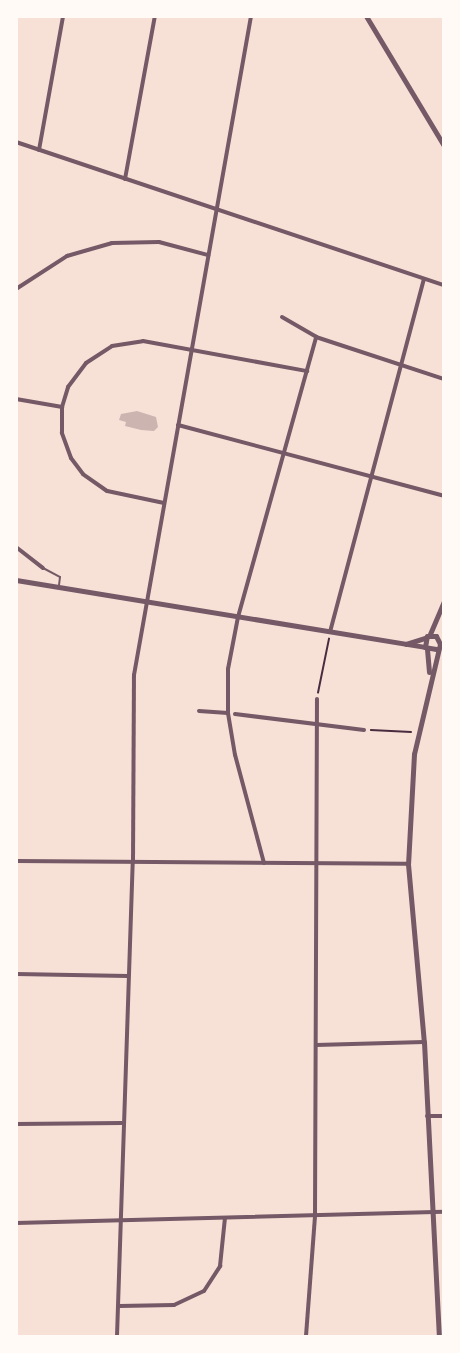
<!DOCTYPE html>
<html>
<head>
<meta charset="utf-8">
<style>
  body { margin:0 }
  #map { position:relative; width:460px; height:1353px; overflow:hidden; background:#f7e1d7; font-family:Poppins,sans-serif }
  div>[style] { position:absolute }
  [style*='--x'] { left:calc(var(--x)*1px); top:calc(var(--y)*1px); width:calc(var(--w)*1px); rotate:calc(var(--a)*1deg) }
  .building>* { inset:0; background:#ccb4b1 }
  .path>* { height:1.5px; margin:-0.75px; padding:0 0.75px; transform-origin:0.75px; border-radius:0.75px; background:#4a2c40 }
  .service>* { height:2px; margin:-1px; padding:0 1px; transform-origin:1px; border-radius:1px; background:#755966 }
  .minor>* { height:4px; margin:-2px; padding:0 2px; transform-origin:2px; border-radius:2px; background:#755966 }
  .tertiary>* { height:5px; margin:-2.5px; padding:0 2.5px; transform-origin:2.5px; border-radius:2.5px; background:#755966 }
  span { translate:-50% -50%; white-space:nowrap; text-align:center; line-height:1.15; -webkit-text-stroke:6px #fffaf5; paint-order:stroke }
  .frame { position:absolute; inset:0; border:18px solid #fffaf5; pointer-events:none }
</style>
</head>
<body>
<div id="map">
  <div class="building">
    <i style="clip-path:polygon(137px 411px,156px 417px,158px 427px,154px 431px,141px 430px,125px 426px,126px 422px,119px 420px,121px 414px)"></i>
  </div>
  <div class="path">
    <i style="--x:318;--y:693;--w:55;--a:-78.5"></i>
    <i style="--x:371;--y:730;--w:40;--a:2.9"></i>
  </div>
  <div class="service">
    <i style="--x:43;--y:568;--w:19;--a:28"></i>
    <i style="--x:60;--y:577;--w:8;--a:97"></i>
  </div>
  <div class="minor">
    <i style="--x:16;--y:142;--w:451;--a:18.5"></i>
    <i style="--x:39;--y:150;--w:136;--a:-79.8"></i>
    <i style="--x:125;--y:179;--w:166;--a:-79.6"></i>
    <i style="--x:16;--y:289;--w:61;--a:-32.9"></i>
    <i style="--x:67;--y:256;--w:47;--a:-16.1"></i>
    <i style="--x:112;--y:243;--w:47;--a:-1.2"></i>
    <i style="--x:159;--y:242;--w:51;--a:14.9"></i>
    <i style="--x:282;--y:317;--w:39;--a:30"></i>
    <i style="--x:316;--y:337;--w:135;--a:18.2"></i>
    <i style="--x:16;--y:399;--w:47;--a:9.9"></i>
    <i style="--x:178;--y:425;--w:275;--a:14.9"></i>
    <i style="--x:164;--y:503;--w:58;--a:-168.1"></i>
    <i style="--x:107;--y:491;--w:29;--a:-145"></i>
    <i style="--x:83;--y:474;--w:20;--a:-127"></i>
    <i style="--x:71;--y:458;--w:27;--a:-110"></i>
    <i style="--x:62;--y:433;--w:26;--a:-90"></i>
    <i style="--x:62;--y:407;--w:21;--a:-73"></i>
    <i style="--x:68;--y:387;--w:30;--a:-53"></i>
    <i style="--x:86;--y:363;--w:31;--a:-33"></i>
    <i style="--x:112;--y:346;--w:31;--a:-9"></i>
    <i style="--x:143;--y:341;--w:167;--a:10.4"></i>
    <i style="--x:16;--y:547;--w:34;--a:38"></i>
    <i style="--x:330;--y:632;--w:365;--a:-75.1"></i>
    <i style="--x:199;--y:711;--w:29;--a:4"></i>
    <i style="--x:235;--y:714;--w:130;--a:7.1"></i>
    <i style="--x:16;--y:861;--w:392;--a:0.4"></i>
    <i style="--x:264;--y:863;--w:112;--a:-105"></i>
    <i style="--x:235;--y:755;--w:43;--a:-99.5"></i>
    <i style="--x:228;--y:713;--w:44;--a:-90"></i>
    <i style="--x:228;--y:669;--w:53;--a:-79.1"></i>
    <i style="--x:238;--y:617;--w:291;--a:-74.4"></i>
    <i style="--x:16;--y:974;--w:112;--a:1"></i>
    <i style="--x:316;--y:1045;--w:108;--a:-1.6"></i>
    <i style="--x:427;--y:1116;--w:17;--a:0"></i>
    <i style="--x:16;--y:1124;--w:106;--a:-0.5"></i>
    <i style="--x:16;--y:1223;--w:428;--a:-1.5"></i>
    <i style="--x:119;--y:1306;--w:55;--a:-1"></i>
    <i style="--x:174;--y:1305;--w:33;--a:-25"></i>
    <i style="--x:204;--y:1291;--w:30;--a:-57"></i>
    <i style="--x:220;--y:1266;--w:48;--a:-84.1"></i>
    <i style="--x:117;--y:1336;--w:474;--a:-88.1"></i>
    <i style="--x:133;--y:862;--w:187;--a:-89.7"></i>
    <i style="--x:134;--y:675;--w:669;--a:-79.93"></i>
    <i style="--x:306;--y:1336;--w:121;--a:-85.7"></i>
    <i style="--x:315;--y:1215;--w:516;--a:-89.78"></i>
  </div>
  <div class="tertiary">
    <i style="--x:366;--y:16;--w:152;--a:59"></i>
    <i style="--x:16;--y:580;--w:414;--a:9.3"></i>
    <i style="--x:430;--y:634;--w:36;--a:-67"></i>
    <i style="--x:406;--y:644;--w:20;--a:-18"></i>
    <i style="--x:427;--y:649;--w:23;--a:85"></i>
    <i style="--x:436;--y:649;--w:11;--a:-170"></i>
    <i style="--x:425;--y:647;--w:11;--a:-80"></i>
    <i style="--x:427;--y:636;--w:9;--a:0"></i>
    <i style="--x:436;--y:636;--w:9;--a:63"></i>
    <i style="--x:440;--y:644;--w:113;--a:103.3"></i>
    <i style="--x:414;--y:754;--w:110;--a:93.1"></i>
    <i style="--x:408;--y:864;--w:179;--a:84.9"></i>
    <i style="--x:424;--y:1042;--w:294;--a:87.1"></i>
  </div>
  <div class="frame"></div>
</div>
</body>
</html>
